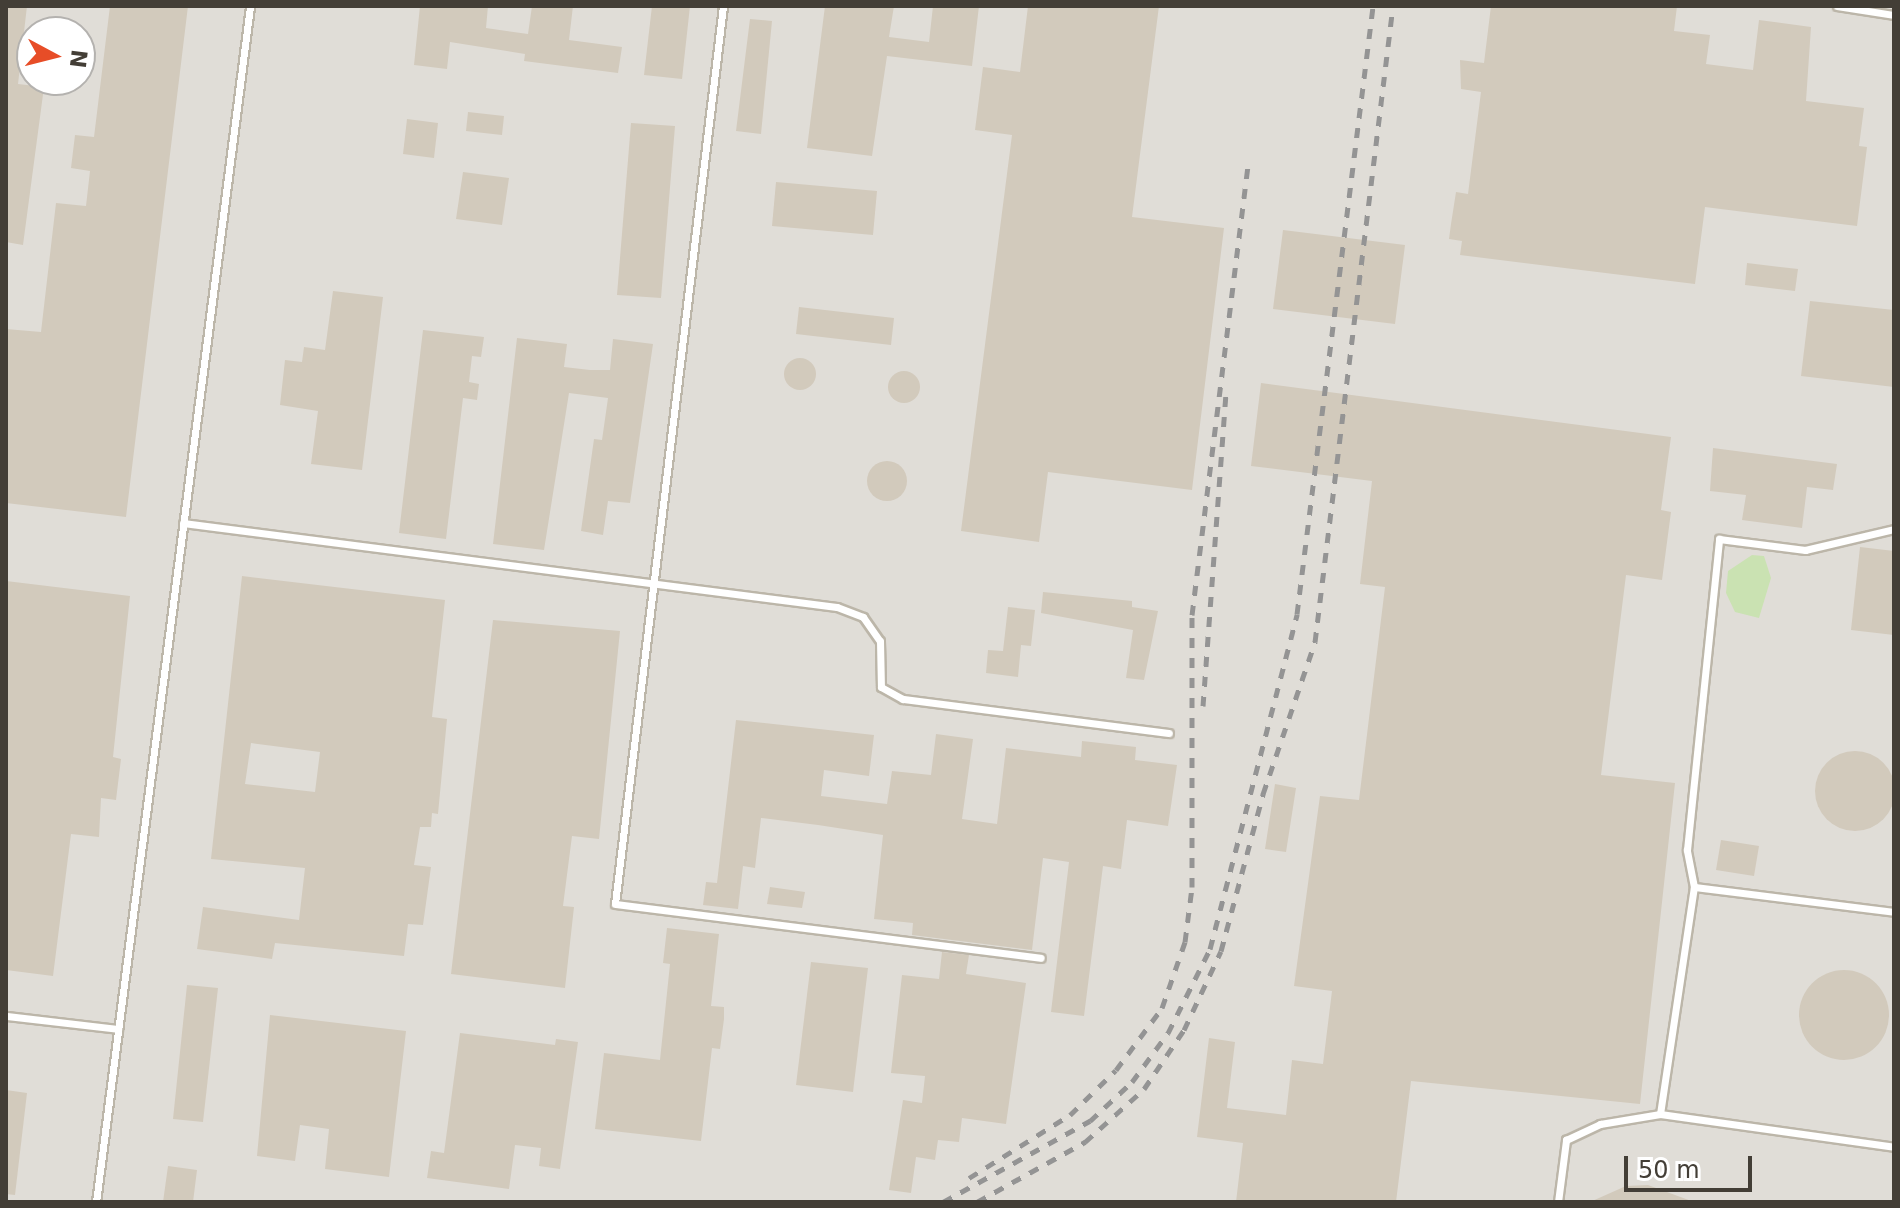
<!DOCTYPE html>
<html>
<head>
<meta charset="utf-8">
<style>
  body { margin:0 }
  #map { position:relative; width:1900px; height:1208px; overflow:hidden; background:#f1eee6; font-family:"DejaVu Sans",sans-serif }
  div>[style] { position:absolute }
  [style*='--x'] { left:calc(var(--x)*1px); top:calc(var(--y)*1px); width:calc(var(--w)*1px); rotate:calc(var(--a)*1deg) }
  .industrial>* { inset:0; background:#e0ddd7 }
  .green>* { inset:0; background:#cae2b2 }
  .building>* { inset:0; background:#d2cabc }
  .round { border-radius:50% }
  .roads { filter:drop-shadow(2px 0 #bcb6a9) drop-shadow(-2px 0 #bcb6a9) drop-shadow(0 2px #bcb6a9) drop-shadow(0 -2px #bcb6a9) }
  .lane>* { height:7px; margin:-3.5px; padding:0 3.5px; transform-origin:3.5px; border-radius:3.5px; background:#fff }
  .rail>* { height:5px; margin-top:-2.5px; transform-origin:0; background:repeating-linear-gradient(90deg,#949494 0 10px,transparent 0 20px) }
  span { translate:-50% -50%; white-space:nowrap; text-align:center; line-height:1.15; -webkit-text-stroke:8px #fff; paint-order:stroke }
  .frame { position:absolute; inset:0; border:8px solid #433e36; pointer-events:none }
  .north { position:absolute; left:16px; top:16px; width:80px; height:80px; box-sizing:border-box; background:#fff; border:2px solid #b4b2af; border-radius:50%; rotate:97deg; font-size:22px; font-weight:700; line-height:32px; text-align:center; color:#433e36 }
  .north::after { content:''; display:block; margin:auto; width:28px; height:36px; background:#e74d27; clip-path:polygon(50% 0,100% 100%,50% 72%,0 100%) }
  .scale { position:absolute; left:1624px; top:1156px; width:128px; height:36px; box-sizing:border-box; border:4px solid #433e36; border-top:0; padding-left:10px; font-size:24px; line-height:28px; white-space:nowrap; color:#433e36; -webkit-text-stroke:6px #fff; paint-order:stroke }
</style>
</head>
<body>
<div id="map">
  <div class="industrial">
    <i style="clip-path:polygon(evenodd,6px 6px,1894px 6px,1894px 1202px,6px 1202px,6px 6px,32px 32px,80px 32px,80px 80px,32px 80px,32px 32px)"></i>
  </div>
  <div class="green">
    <i style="clip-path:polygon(1752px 555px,1764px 556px,1771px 578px,1759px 618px,1735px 612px,1726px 593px,1728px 571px)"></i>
  </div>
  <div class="building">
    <i style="clip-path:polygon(6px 6px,27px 6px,18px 84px,44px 87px,23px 245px,6px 242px)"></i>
    <i style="clip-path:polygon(110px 6px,188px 6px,126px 517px,6px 503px,6px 329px,41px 332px,56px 203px,86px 206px,90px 171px,71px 168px,75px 135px,94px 137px)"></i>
    <i style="clip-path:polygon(420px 6px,488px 6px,486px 28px,528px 34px,532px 6px,573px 6px,569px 40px,622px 47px,618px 73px,524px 61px,525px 54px,450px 42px,447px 69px,414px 65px)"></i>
    <i style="clip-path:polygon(652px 6px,690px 6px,682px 79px,644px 75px)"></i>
    <i style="clip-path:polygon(825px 6px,894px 6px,889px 37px,929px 42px,933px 6px,979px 6px,972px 66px,887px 56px,872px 156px,807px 148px)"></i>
    <i style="clip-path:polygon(1028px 6px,1159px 6px,1132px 217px,1224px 228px,1192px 490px,1048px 472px,1039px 542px,961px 531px,1012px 135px,975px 130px,983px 67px,1020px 72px)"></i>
    <i style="clip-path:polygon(1491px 6px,1677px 6px,1674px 31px,1710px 35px,1706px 64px,1753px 70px,1759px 20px,1811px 27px,1806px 101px,1864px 108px,1859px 146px,1867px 147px,1857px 226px,1705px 207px,1695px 284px,1460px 255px,1462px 241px,1449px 239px,1451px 224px,1456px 192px,1468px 194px,1481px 92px,1461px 89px,1460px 60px,1484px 63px)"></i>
    <i style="clip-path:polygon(750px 19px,772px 21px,761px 134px,736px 131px)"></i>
    <i style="clip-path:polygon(468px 112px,504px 116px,502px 135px,466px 131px)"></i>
    <i style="clip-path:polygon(407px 119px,438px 123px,434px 158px,403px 154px)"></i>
    <i style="clip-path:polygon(631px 123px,675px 126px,661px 298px,617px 295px)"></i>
    <i style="clip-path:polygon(463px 172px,509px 178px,502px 225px,456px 219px)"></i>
    <i style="clip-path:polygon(776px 182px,877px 191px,873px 235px,772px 226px)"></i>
    <i style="clip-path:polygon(1283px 230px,1405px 245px,1395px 324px,1273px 309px)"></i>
    <i style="clip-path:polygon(1747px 263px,1798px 269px,1795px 291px,1745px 285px)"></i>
    <i style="clip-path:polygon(333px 291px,383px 297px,362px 470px,311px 464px,318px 411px,280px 405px,285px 360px,302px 362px,304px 347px,325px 350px)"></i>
    <i style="clip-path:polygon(1810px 301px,1894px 310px,1894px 387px,1801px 376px)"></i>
    <i style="clip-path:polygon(799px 307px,894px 318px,891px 345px,796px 334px)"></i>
    <i style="clip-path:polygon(423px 330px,484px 337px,481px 357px,472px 356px,469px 382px,479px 384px,477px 400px,463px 398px,446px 539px,399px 533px)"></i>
    <i style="clip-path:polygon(517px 338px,567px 344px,564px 367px,590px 370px,610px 370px,613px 339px,653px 344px,630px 503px,608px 501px,603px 535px,581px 531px,594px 439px,602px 440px,608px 398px,569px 393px,544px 550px,493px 544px)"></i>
    <i class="round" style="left:784px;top:358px;width:32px;height:32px"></i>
    <i class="round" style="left:888px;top:371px;width:32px;height:32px"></i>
    <i style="clip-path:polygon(1261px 383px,1671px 437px,1661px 510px,1671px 512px,1662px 580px,1626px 575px,1601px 775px,1675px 783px,1640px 1104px,1411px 1081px,1396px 1202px,1236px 1202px,1243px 1143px,1197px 1137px,1209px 1038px,1235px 1042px,1227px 1108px,1286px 1115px,1292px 1060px,1323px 1064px,1332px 991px,1294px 986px,1320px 796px,1359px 800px,1385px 587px,1360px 584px,1372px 481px,1251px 466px)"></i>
    <i style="clip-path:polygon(1713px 448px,1837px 464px,1833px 490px,1807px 487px,1802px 528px,1742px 520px,1746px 495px,1710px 491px)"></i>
    <i class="round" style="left:867px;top:461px;width:40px;height:40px"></i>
    <i style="clip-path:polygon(1860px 547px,1894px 551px,1894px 635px,1851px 630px)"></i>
    <i style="clip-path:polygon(evenodd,242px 576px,445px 600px,432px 717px,447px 719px,438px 814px,432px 813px,431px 827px,420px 827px,414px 865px,431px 867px,423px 925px,408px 924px,404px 956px,275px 943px,272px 959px,197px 949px,203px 907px,299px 920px,305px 868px,211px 859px,242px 576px,251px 743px,320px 752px,315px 792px,245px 784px,251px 743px)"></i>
    <i style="clip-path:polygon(6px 581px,130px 596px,113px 757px,121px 759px,116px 800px,101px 798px,99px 837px,71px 834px,53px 976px,6px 970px)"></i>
    <i style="clip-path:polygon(1043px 592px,1132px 601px,1132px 607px,1158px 611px,1144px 680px,1126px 678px,1133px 630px,1041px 613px)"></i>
    <i style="clip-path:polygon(1008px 607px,1035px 610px,1031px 646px,1021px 645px,1018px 677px,986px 673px,988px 650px,1003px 651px)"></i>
    <i style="clip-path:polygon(493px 620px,620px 631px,599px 839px,572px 836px,563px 906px,574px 907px,565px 988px,451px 974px)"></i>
    <i style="clip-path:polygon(736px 720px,874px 735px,869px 776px,824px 770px,821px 796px,887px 804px,892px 771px,931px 775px,936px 734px,973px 739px,962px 819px,997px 824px,1006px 748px,1081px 757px,1082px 741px,1136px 747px,1135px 760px,1177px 765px,1168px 826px,1127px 820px,1121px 869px,1103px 866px,1084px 1016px,1051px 1012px,1069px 862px,1043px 858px,1032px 950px,912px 935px,913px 923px,874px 919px,883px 835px,818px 825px,761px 818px,755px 868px,743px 866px,738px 909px,703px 905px,706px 882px,717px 883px)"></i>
    <i class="round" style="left:1815px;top:751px;width:80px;height:80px"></i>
    <i style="clip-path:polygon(1275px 784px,1296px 788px,1286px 852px,1265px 849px)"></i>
    <i style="clip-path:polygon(1721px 840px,1759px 846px,1754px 876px,1716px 870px)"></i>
    <i style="clip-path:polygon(770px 887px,805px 892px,802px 908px,767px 904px)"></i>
    <i style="clip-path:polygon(667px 928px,719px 934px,711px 1006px,724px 1007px,724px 1019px,720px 1049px,712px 1048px,701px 1141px,595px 1129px,604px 1053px,660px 1060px,670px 964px,663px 963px)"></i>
    <i style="clip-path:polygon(942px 952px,969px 955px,966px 974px,1026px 983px,1006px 1124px,962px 1118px,959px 1142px,938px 1140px,935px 1160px,916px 1157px,911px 1193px,889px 1190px,903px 1100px,922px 1103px,925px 1076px,891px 1073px,902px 975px,939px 979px)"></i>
    <i style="clip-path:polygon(811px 962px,868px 968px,853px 1092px,796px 1085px)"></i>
    <i class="round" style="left:1799px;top:970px;width:90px;height:90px"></i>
    <i style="clip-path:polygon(187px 985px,218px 988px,203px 1122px,173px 1119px)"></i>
    <i style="clip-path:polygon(270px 1015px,406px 1031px,389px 1177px,325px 1169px,329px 1129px,300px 1125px,295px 1161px,257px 1156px)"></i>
    <i style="clip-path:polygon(460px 1033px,555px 1045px,556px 1039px,578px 1042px,560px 1169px,539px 1166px,541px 1148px,515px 1145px,509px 1189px,427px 1178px,431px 1151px,444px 1153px)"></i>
    <i style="clip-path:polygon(6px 1090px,27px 1093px,15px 1195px,6px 1194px)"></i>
    <i style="clip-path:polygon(168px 1166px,197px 1170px,193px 1202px,163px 1202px)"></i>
    <i style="clip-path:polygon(1648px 1185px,1694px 1202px,1590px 1202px,1626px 1186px)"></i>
  </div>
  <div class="roads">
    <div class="lane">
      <i style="--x:723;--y:6;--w:904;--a:96.86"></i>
      <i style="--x:615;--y:904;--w:429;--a:7.2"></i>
      <i style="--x:1837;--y:6;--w:58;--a:9"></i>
      <i style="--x:183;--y:523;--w:659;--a:7.32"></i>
      <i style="--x:837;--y:607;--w:28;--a:21"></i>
      <i style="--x:863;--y:617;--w:29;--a:55"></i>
      <i style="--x:880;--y:641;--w:46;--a:88.8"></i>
      <i style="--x:881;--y:687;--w:25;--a:29"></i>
      <i style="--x:903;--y:699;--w:268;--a:7.3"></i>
      <i style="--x:1694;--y:887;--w:202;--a:7.1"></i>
      <i style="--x:6;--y:1016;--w:113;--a:6.6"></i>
      <i style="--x:1660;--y:1114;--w:230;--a:-81.5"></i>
      <i style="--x:1694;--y:887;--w:38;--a:-101"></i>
      <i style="--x:1687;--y:850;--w:313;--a:-84.1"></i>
      <i style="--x:1719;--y:539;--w:87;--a:7.3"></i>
      <i style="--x:1805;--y:550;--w:91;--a:-13.3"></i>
      <i style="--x:96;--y:1202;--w:1206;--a:-82.66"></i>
      <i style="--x:1558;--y:1202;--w:63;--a:-82.6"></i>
      <i style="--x:1566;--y:1140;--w:38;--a:-25"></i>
      <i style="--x:1600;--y:1124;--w:61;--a:-9.5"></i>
      <i style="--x:1660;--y:1114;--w:236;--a:8"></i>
    </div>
  </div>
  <div class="rail">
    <i style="--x:1203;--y:706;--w:312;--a:-85.8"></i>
    <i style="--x:969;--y:1178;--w:119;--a:-32"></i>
    <i style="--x:1070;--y:1115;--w:64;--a:-44.4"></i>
    <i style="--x:1116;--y:1070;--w:77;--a:-53.4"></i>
    <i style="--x:1162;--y:1008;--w:70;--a:-70.8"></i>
    <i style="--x:1185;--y:942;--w:55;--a:-82.7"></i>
    <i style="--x:1192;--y:887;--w:272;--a:-90"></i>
    <i style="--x:1192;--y:615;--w:459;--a:-82.9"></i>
    <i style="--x:943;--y:1202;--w:168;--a:-28.9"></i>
    <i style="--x:1090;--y:1121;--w:57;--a:-42.9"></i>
    <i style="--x:1132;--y:1082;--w:61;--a:-53.7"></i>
    <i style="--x:1168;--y:1033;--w:94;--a:-63.4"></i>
    <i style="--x:1210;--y:949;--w:346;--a:-75.4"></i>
    <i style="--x:1297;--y:614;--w:613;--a:-82.87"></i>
    <i style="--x:977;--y:1202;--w:124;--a:-29.1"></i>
    <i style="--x:1085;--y:1142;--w:79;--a:-41.9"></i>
    <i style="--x:1144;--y:1089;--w:71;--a:-55.9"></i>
    <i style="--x:1184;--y:1030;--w:87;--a:-64.9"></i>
    <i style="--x:1221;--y:951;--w:163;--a:-75"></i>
    <i style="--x:1263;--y:794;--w:161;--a:-71.1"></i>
    <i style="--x:1315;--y:642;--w:641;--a:-83.01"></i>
  </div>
  <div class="frame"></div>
  <div class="north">N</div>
  <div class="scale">50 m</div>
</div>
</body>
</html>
